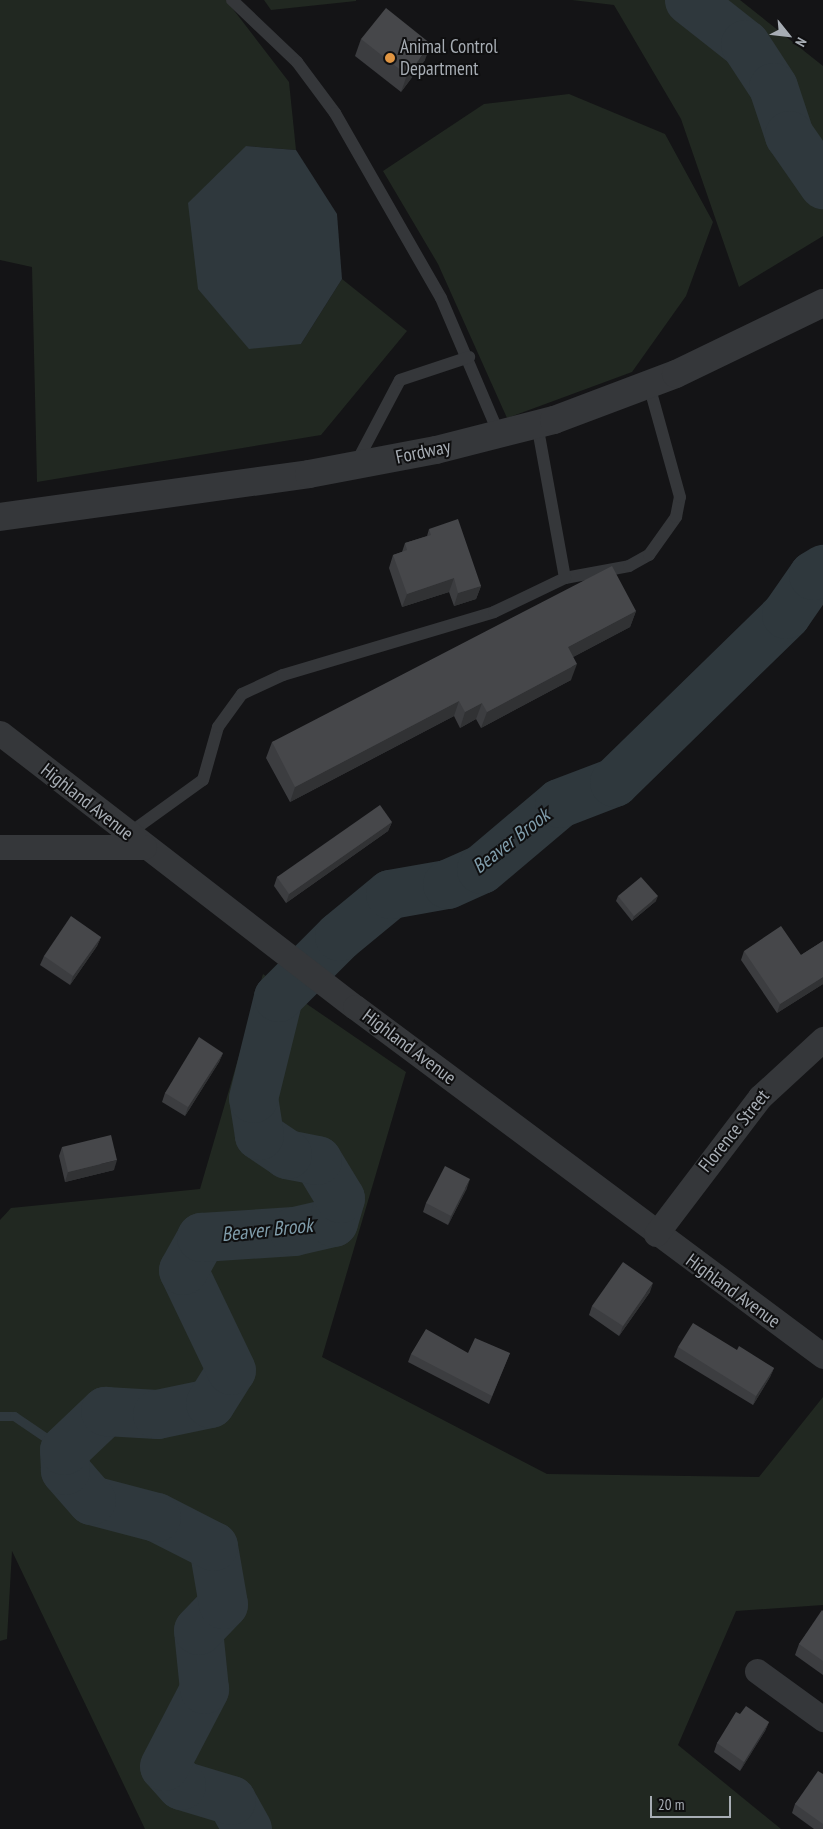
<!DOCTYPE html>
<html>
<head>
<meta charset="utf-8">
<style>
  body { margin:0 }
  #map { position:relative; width:823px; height:1829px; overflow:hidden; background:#141416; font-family:"PT Sans Narrow",sans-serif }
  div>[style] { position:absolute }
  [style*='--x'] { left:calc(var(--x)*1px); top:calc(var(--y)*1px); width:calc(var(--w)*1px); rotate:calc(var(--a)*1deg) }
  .green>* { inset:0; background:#212821 }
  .water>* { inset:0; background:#2f383d }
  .stream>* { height:9px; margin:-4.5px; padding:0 4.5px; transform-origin:4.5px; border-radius:4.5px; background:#2f383d }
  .river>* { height:49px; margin:-24.5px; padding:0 24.5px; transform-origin:24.5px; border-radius:24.5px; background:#2f383d }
  .service>* { height:12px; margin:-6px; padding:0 6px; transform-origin:6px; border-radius:6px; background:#35373a }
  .minor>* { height:25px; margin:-12.5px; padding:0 12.5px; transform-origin:12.5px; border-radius:12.5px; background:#35373a }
  .tertiary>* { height:28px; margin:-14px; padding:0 14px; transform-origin:14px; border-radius:14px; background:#35373a }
  .wall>* { inset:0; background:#3c3d40 }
  .shaded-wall>* { inset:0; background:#313234 }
  .building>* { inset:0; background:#46474a }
  .dots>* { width:14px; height:14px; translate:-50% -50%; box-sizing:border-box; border:2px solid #0f0f10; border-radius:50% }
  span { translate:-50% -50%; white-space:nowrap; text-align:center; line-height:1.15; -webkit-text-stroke:4px #0f0f10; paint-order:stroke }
  .poi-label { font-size:19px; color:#a7adb4 }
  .left { translate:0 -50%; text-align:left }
  .street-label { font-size:19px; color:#a7adb4 }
  .water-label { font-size:20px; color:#819eac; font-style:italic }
  .north { position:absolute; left:763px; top:10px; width:50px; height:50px; -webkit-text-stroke:4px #0f0f10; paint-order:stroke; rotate:119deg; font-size:14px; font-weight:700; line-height:20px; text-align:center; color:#a7adb4 }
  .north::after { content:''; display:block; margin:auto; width:18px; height:22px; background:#a7adb4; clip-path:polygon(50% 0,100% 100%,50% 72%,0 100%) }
  .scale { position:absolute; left:650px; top:1796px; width:81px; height:22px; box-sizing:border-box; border:2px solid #a7adb4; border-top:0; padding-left:6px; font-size:15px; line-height:18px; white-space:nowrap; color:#a7adb4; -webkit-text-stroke:4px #0f0f10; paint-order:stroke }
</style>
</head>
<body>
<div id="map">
  <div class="green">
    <i style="clip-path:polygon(0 0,226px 0,289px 82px,296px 150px,246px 146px,301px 344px,342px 279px,407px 331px,321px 435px,37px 482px,32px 267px,0 260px)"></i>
    <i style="clip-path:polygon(264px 0,356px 0,356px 1px,271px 10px)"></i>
    <i style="clip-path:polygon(572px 0,740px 0,823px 66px,823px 236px,739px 287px,681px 119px,614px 5px)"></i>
    <i style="clip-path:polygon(569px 94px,665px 134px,713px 222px,686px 296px,632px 372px,507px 418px,438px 264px,383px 171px,484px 104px)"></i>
    <i style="clip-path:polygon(263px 974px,406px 1072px,322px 1357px,547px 1474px,759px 1477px,823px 1397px,823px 1605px,736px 1611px,678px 1745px,781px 1829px,145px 1829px,12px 1551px,7px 1639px,0 1641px,0 1220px,11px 1208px,200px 1189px)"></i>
  </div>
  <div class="water">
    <i style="clip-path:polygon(246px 146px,296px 150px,337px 214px,342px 279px,301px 344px,249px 349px,198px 289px,188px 203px)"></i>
  </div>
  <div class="stream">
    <i style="--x:0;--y:1416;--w:14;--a:0"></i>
    <i style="--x:14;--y:1416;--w:60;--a:34.2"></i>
  </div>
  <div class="river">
    <i style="--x:689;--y:0;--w:71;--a:38.2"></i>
    <i style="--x:745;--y:44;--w:51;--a:56.9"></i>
    <i style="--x:773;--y:87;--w:51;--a:71.6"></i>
    <i style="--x:789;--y:135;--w:60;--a:55.2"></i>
    <i style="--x:247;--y:1829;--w:33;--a:-119"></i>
    <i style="--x:231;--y:1800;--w:52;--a:-163.3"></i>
    <i style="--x:181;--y:1785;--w:25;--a:-132"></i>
    <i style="--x:164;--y:1766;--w:87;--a:-62.5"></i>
    <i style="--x:204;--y:1689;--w:59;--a:-95.8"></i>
    <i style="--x:198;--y:1630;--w:36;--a:-46"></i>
    <i style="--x:223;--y:1604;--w:59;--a:-99.8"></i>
    <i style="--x:213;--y:1546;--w:64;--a:-153"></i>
    <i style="--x:156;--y:1517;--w:67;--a:-165.3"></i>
    <i style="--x:91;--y:1500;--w:40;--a:-131"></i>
    <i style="--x:65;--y:1470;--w:20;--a:-93"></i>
    <i style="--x:64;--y:1450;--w:57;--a:-43.6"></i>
    <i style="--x:105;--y:1411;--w:52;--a:3.3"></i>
    <i style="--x:157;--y:1414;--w:54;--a:-11.7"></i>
    <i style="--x:210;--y:1403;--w:39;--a:-58"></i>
    <i style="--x:231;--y:1370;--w:111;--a:-115.6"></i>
    <i style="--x:183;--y:1270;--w:38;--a:-61"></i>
    <i style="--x:201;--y:1237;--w:93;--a:-3.7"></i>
    <i style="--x:294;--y:1231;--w:40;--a:-13"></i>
    <i style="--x:333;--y:1222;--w:25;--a:-74"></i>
    <i style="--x:340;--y:1198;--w:44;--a:-121.2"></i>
    <i style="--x:317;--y:1160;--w:31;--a:-169"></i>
    <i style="--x:287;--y:1154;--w:34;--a:-146"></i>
    <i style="--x:259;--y:1135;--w:37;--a:-99"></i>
    <i style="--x:253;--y:1098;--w:104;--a:-76.1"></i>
    <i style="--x:278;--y:997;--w:86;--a:-45"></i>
    <i style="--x:339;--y:936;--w:66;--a:-39.5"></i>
    <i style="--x:390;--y:894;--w:58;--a:-10"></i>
    <i style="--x:447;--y:884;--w:37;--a:-24"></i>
    <i style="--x:481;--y:869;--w:102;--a:-40.2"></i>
    <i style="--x:559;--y:803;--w:59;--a:-20.9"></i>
    <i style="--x:614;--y:782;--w:240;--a:-44.3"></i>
    <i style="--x:786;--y:614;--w:47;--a:-55.3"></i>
    <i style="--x:813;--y:575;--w:12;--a:-31"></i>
  </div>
  <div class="service">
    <i style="--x:232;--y:0;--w:90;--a:43.6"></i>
    <i style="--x:297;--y:62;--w:64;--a:53.3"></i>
    <i style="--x:335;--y:113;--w:213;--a:60.2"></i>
    <i style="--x:441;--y:298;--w:148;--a:66.9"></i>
    <i style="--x:355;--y:465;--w:96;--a:-62.1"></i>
    <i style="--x:400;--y:380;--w:73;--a:-18.4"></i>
    <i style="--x:565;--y:578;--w:65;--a:-10.6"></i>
    <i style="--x:629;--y:566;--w:23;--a:-29"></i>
    <i style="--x:649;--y:555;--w:47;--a:-54.6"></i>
    <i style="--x:676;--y:517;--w:20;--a:-79"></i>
    <i style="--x:680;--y:497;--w:116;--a:-105.5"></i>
    <i style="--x:128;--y:834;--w:92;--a:-35.8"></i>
    <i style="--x:203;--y:780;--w:55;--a:-74.2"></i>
    <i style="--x:218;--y:727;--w:41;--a:-54"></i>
    <i style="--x:242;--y:694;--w:45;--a:-24.9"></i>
    <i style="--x:283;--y:675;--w:220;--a:-16.6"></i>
    <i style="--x:494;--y:612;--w:79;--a:-25.6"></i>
    <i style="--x:565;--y:578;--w:157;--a:-100.3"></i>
  </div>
  <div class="minor">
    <i style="--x:0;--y:733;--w:448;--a:37.7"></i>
    <i style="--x:355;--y:1007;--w:584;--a:36.71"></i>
    <i style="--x:0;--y:847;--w:144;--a:0"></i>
    <i style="--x:656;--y:1234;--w:172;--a:-52.8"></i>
    <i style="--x:760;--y:1097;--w:86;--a:-42.6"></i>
    <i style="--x:757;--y:1671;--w:82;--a:36"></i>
  </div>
  <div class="tertiary">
    <i style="--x:0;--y:517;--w:312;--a:-7.9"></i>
    <i style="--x:309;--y:474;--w:129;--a:-10.7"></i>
    <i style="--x:436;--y:450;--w:122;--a:-14.3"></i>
    <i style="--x:554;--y:420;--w:130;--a:-20.7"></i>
    <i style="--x:676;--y:374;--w:163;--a:-25.8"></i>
  </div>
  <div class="wall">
    <i style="clip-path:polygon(361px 39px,425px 60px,401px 92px,355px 56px)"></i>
    <i style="clip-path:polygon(429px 529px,481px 586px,476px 599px,454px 606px,449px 592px,402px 607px,389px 568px,393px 555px,402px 552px,405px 543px,427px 536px)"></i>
    <i style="clip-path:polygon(636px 611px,630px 627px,573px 657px,571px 680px,481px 728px,476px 719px,460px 728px,454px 716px,290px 802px,266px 758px,272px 742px)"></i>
    <i style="clip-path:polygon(392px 822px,388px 831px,286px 903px,274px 886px,277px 877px)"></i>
    <i style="clip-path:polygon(618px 896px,656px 901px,632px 921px,616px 901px)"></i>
    <i style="clip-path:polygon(101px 937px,97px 946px,70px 985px,40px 965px,44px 956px)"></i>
    <i style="clip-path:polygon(823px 941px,823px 984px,777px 1013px,741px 960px,744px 951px,801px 955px)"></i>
    <i style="clip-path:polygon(223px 1053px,219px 1062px,185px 1116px,162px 1102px,165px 1093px)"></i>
    <i style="clip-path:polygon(62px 1147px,114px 1170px,65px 1182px,59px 1156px)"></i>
    <i style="clip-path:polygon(467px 1188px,448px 1225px,423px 1212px,426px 1203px)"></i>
    <i style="clip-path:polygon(650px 1292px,619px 1336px,589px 1315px,592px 1306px)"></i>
    <i style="clip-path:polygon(678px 1347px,737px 1350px,774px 1368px,770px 1377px,753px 1405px,674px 1357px)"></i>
    <i style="clip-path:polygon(510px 1353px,489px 1404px,408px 1362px,411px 1354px)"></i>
    <i style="clip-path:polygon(823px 1611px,823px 1675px,795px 1655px,799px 1644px)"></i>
    <i style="clip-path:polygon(740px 1714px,769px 1722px,765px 1731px,740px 1771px,714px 1752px,717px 1743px)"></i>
    <i style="clip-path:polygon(823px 1774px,823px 1829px,814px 1829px,792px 1813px,795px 1804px)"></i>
  </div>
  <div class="shaded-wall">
    <i style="clip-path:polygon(431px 44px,425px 60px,401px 92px,407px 75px)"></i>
    <i style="clip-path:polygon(454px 578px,449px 592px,402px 607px,407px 594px)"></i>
    <i style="clip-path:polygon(481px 586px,476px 599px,454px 606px,458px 593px)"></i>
    <i style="clip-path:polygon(636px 611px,630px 627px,562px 663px,568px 647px)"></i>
    <i style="clip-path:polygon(577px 664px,571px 680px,481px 728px,487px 712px)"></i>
    <i style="clip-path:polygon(459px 701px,454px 716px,290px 802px,295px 787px)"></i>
    <i style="clip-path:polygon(482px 703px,476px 719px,460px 728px,465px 712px)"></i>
    <i style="clip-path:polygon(392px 822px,388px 831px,286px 903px,289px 894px)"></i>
    <i style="clip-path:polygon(658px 896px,656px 901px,632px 921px,634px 916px)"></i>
    <i style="clip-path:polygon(101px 937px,97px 946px,70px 985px,73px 976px)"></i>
    <i style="clip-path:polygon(823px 977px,823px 984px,777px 1013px,780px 1004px)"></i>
    <i style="clip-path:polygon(223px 1053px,219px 1062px,185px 1116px,188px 1107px)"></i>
    <i style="clip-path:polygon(117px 1160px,114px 1170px,65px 1182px,68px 1172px)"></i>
    <i style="clip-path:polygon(470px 1179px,467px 1188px,448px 1225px,451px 1216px)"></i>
    <i style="clip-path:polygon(653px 1283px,650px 1292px,619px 1336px,623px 1326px)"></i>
    <i style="clip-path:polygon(774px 1368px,770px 1377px,753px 1405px,756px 1396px)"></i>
    <i style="clip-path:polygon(769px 1722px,765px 1731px,740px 1771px,744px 1762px)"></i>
  </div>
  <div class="building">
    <i style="clip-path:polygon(386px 8px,431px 44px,407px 75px,361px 39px)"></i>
    <i style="clip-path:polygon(458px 519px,481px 586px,458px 593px,454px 578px,407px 594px,393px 555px,407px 550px,405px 543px,431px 535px,429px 529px)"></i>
    <i style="clip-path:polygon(612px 566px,636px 611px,568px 647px,577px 664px,487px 712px,482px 703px,465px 712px,459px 701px,295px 787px,272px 742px)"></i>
    <i style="clip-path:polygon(380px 805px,392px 822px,289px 894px,277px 877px)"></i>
    <i style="clip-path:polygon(641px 877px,658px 896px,634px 916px,618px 896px)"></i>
    <i style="clip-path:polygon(71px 916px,101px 937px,73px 976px,44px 956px)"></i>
    <i style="clip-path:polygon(781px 926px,801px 955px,823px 941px,823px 977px,780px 1004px,744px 951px)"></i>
    <i style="clip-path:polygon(199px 1037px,223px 1053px,188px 1107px,165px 1093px)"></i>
    <i style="clip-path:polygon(111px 1135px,117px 1160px,68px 1172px,62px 1147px)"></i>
    <i style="clip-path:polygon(445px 1166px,470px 1179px,451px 1216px,426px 1203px)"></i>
    <i style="clip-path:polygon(623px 1262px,653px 1283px,623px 1326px,592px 1306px)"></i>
    <i style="clip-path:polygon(693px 1323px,737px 1350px,739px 1346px,774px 1368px,756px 1396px,678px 1347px)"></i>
    <i style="clip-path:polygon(426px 1329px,468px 1353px,475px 1338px,510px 1353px,492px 1396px,411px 1354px)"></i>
    <i style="clip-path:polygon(822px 1610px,823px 1611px,823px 1661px,799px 1644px)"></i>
    <i style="clip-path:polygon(746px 1706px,769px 1722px,744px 1762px,717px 1743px,736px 1712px,740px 1714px)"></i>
    <i style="clip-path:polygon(818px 1771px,823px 1774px,823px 1824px,795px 1804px)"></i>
  </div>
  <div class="dots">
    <i style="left:390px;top:58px;background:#e09542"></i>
  </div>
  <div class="poi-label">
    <span class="left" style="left:400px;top:58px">Animal Control<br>Department</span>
  </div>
  <div class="street-label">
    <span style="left:423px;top:452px;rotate:-12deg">Fordway</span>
    <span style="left:87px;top:802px;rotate:38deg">Highland Avenue</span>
    <span style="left:409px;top:1047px;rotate:37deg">Highland Avenue</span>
    <span style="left:734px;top:1131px;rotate:-51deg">Florence Street</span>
    <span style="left:733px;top:1291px;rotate:36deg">Highland Avenue</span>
  </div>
  <div class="water-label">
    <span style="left:511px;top:841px;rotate:-38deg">Beaver Brook</span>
    <span style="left:267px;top:1230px;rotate:-6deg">Beaver Brook</span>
  </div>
  <div class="north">N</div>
  <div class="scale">20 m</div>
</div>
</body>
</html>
